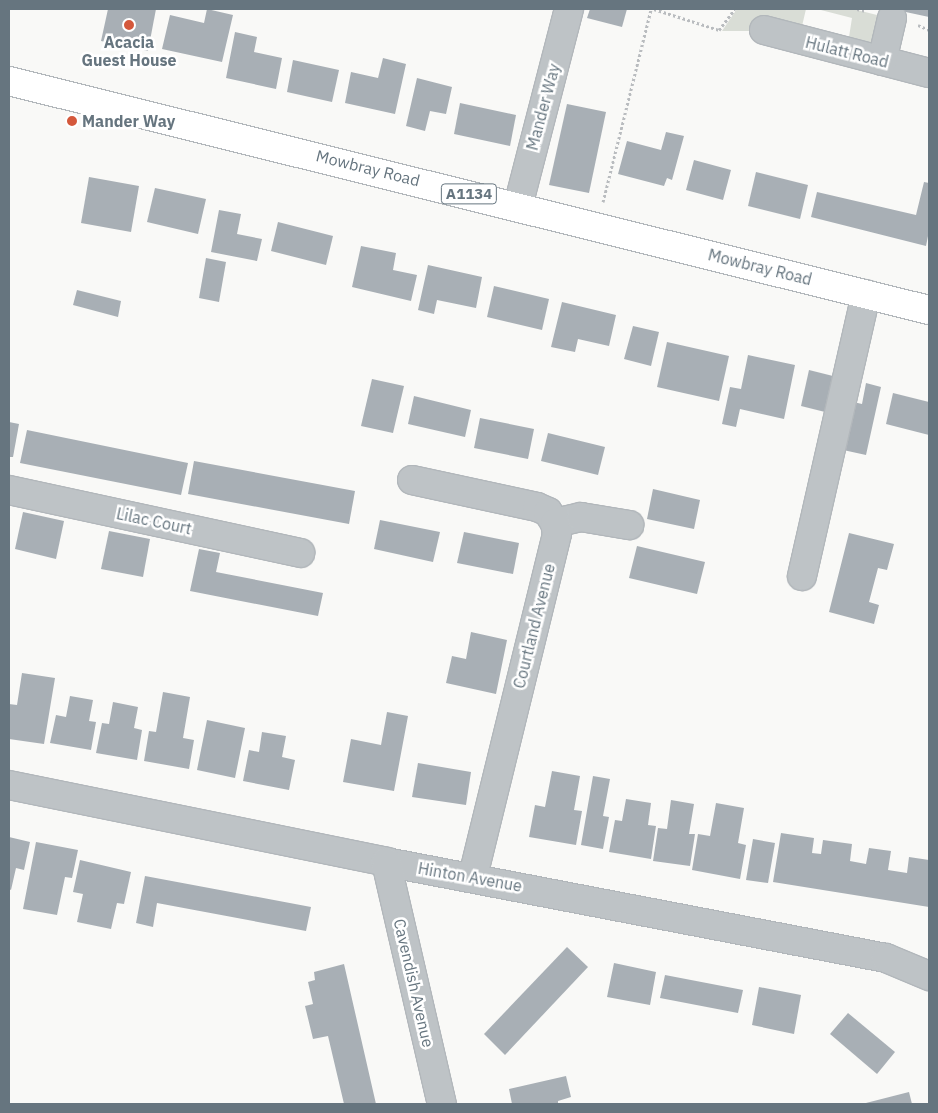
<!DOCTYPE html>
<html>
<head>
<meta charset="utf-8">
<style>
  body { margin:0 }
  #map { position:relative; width:938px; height:1113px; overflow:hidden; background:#f9f9f7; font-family:"IBM Plex Sans",sans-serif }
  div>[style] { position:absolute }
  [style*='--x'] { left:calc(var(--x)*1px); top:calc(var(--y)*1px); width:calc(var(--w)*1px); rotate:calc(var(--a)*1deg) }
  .green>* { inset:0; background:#d9ddd6 }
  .building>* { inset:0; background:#a8afb5 }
  .path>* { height:3px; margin-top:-1.5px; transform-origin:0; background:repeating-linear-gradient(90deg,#b9bcbf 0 2.5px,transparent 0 5px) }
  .roads { filter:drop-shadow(1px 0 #b2b7bb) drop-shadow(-1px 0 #b2b7bb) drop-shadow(0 1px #b2b7bb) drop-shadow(0 -1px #b2b7bb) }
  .minor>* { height:28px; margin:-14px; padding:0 14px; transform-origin:14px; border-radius:14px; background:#bec3c6 }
  .major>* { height:28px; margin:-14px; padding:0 14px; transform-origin:14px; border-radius:14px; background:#fff }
  .dots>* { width:14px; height:14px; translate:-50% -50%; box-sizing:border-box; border:2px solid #fff; border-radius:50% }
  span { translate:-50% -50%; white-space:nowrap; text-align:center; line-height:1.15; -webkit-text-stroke:5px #fff; paint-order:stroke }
  .shield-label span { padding:1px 4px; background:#fff; border:1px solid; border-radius:4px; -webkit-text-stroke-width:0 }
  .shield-label { font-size:15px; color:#66757f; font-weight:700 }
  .poi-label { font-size:16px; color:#66757f; font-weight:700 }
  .left { translate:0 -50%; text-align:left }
  .street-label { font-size:16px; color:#66757f }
  .frame { position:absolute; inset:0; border:10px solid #66757f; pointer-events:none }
</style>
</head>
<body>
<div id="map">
  <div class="green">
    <i style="clip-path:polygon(737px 9px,806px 9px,799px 39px,761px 31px,722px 31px)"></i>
    <i style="clip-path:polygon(817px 9px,853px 9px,881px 16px,874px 43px,849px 37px,852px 18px)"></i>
  </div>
  <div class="building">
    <i style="clip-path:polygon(108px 9px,156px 9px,148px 51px,101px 41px)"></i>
    <i style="clip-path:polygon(207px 9px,233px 15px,222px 62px,162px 49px,170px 15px,204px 23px)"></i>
    <i style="clip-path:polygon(590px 9px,627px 9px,622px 27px,587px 18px)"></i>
    <i style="clip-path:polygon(901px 9px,929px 9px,929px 17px,901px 11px)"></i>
    <i style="clip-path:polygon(235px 32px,257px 37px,254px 52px,282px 58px,276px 89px,226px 78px)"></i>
    <i style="clip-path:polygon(383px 58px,406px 64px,395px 114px,345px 103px,351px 72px,378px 78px)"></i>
    <i style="clip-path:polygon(293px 60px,339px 70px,332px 102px,287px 92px)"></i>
    <i style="clip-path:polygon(417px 78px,452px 87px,446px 114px,430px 111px,425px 131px,406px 126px)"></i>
    <i style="clip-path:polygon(460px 103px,516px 115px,510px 146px,454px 134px)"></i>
    <i style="clip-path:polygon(567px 104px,606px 112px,589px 193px,549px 185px)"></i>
    <i style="clip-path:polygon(666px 132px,684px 136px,672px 180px,667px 178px,664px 186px,618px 174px,627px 141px,661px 150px)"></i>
    <i style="clip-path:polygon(694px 160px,731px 170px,723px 200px,686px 190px)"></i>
    <i style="clip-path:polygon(756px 172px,808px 185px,800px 219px,748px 206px)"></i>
    <i style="clip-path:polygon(89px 177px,139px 186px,131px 232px,81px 223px)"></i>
    <i style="clip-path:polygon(924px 182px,929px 183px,929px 231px,926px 246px,811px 217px,817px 192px,916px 215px)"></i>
    <i style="clip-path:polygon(155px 188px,206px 199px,198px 234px,147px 222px)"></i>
    <i style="clip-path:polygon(219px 210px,241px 214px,237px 234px,262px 239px,257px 261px,211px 252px)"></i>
    <i style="clip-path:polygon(278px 222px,333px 236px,326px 265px,271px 251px)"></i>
    <i style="clip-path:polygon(361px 246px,396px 253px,393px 270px,417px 275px,411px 301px,352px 287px)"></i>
    <i style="clip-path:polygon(206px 258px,226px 262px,219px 302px,199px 298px)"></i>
    <i style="clip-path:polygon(428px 265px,482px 277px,476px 308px,437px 300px,434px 314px,418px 310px)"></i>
    <i style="clip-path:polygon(494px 286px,549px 299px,542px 330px,487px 317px)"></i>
    <i style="clip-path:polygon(77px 290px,121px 301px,118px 317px,73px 305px)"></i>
    <i style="clip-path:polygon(562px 302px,616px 315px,609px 346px,578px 339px,575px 352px,551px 347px)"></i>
    <i style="clip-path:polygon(633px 326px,659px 332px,651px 366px,624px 359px)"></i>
    <i style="clip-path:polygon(667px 342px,729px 356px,719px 401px,657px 387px)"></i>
    <i style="clip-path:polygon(748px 355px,795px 365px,784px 419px,740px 409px,736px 427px,722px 424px,730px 387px,741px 389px)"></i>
    <i style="clip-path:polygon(809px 370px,841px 378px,833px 414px,801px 406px)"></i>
    <i style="clip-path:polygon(372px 379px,404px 386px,393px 433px,361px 426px)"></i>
    <i style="clip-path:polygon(866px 383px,881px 387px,866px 455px,834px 448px,845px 400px,862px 404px)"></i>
    <i style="clip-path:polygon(893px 393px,929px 402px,929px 435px,886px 424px)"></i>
    <i style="clip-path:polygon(414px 396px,471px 410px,465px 437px,408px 424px)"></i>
    <i style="clip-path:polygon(480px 418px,534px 429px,528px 459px,474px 448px)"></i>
    <i style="clip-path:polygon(9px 422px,19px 424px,13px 457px,9px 457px)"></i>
    <i style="clip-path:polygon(27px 430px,188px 463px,181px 495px,20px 463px)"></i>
    <i style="clip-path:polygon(548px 433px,605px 447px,598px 475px,541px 461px)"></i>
    <i style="clip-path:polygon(194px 461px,355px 491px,349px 524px,188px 494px)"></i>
    <i style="clip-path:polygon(653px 489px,700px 500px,694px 529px,647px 519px)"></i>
    <i style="clip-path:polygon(23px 512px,64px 521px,56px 559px,15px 549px)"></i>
    <i style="clip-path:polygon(380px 520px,440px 532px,433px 562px,374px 549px)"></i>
    <i style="clip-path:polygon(109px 531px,150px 539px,143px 577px,101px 569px)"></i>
    <i style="clip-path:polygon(464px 532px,519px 543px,513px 574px,457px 563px)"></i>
    <i style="clip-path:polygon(849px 533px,894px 544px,887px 570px,878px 568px,869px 602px,879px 605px,874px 624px,829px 612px)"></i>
    <i style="clip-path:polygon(637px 546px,705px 562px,697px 594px,629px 578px)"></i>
    <i style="clip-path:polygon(199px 549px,220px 553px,216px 572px,323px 593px,318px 616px,190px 591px)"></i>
    <i style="clip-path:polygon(471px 632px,507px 640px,496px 694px,446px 683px,452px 656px,466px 659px)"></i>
    <i style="clip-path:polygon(22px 673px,55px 678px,44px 744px,9px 739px,9px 704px,17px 705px)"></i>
    <i style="clip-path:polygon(163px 692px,190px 697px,183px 738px,194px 740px,189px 769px,144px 761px,149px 731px,156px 732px)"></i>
    <i style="clip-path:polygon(70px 696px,93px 700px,89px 721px,96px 722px,91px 750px,50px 743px,56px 715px,66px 717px)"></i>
    <i style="clip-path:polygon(113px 702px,138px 707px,134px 728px,142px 730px,137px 760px,96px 753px,102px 723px,109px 724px)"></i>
    <i style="clip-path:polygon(387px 712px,408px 716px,394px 791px,343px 782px,351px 739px,381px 745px)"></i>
    <i style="clip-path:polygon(207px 720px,245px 728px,235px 778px,197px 770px)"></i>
    <i style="clip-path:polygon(262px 732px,286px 736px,282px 757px,295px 760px,289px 790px,243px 781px,249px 750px,259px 752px)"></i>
    <i style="clip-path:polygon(418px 763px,471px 772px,466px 805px,412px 797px)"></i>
    <i style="clip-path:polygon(552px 771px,580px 776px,574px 810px,582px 811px,576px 845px,529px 837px,535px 805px,545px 807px)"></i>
    <i style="clip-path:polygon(593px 776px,610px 779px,603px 816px,609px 817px,603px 849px,581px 845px)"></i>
    <i style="clip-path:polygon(626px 799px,651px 803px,648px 825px,656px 826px,651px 859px,609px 852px,615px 820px,622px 821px)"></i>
    <i style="clip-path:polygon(671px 800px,694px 804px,689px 834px,695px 834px,690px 866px,653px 861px,658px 828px,667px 829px)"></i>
    <i style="clip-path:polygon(716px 803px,744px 808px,738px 843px,746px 845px,740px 879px,692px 870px,698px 834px,710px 836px)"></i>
    <i style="clip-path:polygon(781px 833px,814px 838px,812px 853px,821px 854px,823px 840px,852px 844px,850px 861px,866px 864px,869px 848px,891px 851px,888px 870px,907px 873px,909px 857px,929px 860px,929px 907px,773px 882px)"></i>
    <i style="clip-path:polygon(9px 837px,30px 842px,24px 870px,16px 868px,11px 890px,9px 889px)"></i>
    <i style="clip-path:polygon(753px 839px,775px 843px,768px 883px,746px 880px)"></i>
    <i style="clip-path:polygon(36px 842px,78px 850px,72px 878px,65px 877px,57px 915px,23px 909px)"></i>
    <i style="clip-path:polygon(80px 860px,131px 872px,124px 904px,117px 903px,111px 929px,77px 922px,83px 894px,73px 892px)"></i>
    <i style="clip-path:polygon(145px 876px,311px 907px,306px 931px,157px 903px,153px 927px,136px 923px)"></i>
    <i style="clip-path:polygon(567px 947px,588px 967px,505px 1055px,484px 1034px)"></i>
    <i style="clip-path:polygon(614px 963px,656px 972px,650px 1005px,607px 997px)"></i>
    <i style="clip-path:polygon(344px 964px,376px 1104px,344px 1104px,328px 1036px,313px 1039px,305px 1006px,313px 1004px,308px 982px,315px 980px,314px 972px)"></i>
    <i style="clip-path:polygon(665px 975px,743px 990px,738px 1013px,660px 998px)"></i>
    <i style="clip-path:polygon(759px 987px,801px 995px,794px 1034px,752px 1025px)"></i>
    <i style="clip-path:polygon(848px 1013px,895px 1052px,877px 1074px,830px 1034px)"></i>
    <i style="clip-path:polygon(566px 1076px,571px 1097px,558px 1101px,558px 1104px,512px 1104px,509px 1089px)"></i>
    <i style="clip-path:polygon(909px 1092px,912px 1104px,862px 1104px)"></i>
  </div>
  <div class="path">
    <i style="--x:654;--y:9;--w:68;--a:17.9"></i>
    <i style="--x:719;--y:30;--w:26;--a:-53"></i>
    <i style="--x:857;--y:9;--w:9;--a:13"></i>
    <i style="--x:918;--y:25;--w:12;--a:24"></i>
    <i style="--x:603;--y:202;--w:199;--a:-76"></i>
  </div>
  <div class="roads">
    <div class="minor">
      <i style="--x:764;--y:30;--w:171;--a:14.6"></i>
      <i style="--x:882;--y:61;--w:44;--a:-76.9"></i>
      <i style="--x:518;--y:206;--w:203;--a:-75.5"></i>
      <i style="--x:412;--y:480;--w:128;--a:12.2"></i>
      <i style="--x:537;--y:507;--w:12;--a:24"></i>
      <i style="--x:548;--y:512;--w:13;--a:58"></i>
      <i style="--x:555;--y:523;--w:11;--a:80"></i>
      <i style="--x:557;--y:534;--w:353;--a:103.8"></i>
      <i style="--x:9;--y:490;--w:298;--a:12.2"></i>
      <i style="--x:555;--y:523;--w:27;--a:-13"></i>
      <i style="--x:581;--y:517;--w:49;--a:9.5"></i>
      <i style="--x:802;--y:576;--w:289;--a:-77.2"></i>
      <i style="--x:9;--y:785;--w:385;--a:11.5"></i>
      <i style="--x:386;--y:862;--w:509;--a:10.87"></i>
      <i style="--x:886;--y:958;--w:47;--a:22.7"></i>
      <i style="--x:386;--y:862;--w:248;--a:77"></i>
    </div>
    <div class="major">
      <i style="--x:9;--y:81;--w:948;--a:13.98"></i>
    </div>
  </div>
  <div class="dots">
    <i style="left:129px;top:25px;background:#d4583b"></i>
    <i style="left:72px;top:121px;background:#d4583b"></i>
  </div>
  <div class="shield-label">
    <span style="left:469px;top:194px">A1134</span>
  </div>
  <div class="poi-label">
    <span style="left:129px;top:51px">Acacia<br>Guest House</span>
    <span class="left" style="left:82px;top:121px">Mander Way</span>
  </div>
  <div class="street-label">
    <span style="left:847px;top:52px;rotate:14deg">Hulatt Road</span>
    <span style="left:543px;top:107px;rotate:-75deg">Mander Way</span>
    <span style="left:368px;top:168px;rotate:14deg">Mowbray Road</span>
    <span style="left:760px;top:267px;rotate:14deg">Mowbray Road</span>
    <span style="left:154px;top:521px;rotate:12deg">Lilac Court</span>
    <span style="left:534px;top:626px;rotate:-76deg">Courtland Avenue</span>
    <span style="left:470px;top:877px;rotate:10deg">Hinton Avenue</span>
    <span style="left:414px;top:983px;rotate:77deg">Cavendish Avenue</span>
  </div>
  <div class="frame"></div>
</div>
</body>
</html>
